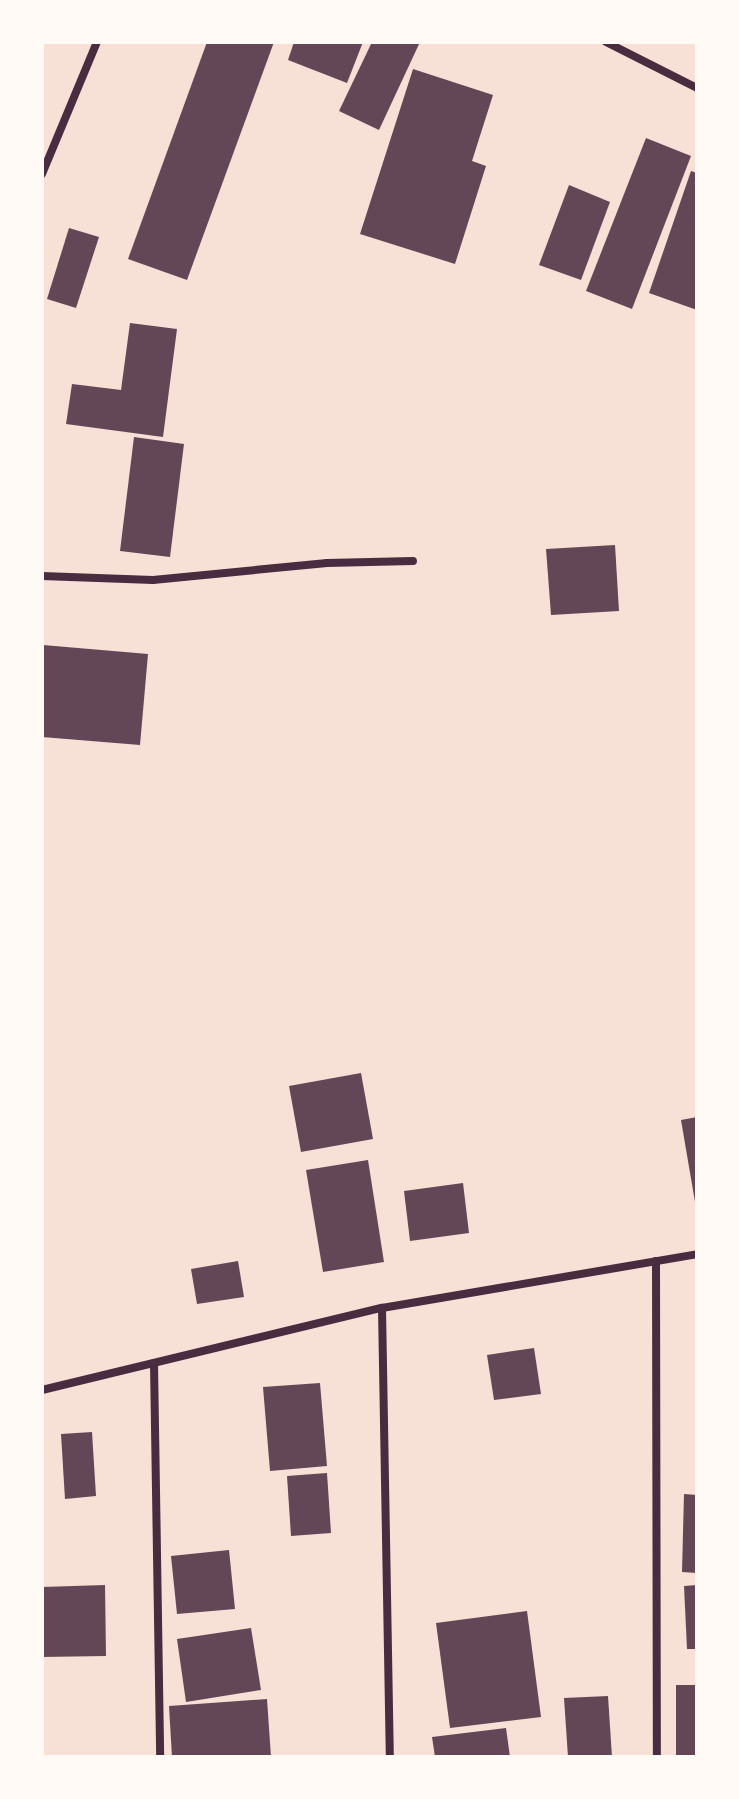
<!DOCTYPE html>
<html>
<head>
<meta charset="utf-8">
<style>
  body { margin:0 }
  #map { position:relative; width:739px; height:1799px; overflow:hidden; background:#f7e1d7; font-family:Commissioner,sans-serif }
  div>[style] { position:absolute }
  [style*='--x'] { left:calc(var(--x)*1px); top:calc(var(--y)*1px); width:calc(var(--w)*1px); rotate:calc(var(--a)*1deg) }
  .building>* { inset:0; background:#644757 }
  .minor>* { height:8px; margin:-4px; padding:0 4px; transform-origin:4px; border-radius:4px; background:#4a2c40 }
  span { translate:-50% -50%; white-space:nowrap; text-align:center; line-height:1.15; -webkit-text-stroke:7px #fffaf5; paint-order:stroke }
  .frame { position:absolute; inset:0; border:44px solid #fffaf5; pointer-events:none }
</style>
</head>
<body>
<div id="map">
  <div class="building">
    <i style="clip-path:polygon(207px 42px,274px 42px,187px 280px,128px 259px)"></i>
    <i style="clip-path:polygon(294px 42px,363px 42px,347px 83px,288px 60px)"></i>
    <i style="clip-path:polygon(372px 42px,420px 42px,379px 130px,339px 111px)"></i>
    <i style="clip-path:polygon(413px 69px,493px 95px,472px 161px,486px 166px,455px 264px,360px 234px)"></i>
    <i style="clip-path:polygon(646px 138px,691px 156px,632px 309px,586px 291px)"></i>
    <i style="clip-path:polygon(691px 171px,697px 173px,697px 310px,649px 293px)"></i>
    <i style="clip-path:polygon(569px 185px,610px 202px,581px 280px,539px 265px)"></i>
    <i style="clip-path:polygon(69px 228px,99px 237px,76px 308px,47px 299px)"></i>
    <i style="clip-path:polygon(130px 323px,177px 329px,163px 437px,66px 424px,72px 384px,121px 390px)"></i>
    <i style="clip-path:polygon(134px 437px,184px 444px,170px 557px,120px 551px)"></i>
    <i style="clip-path:polygon(615px 545px,619px 611px,551px 615px,546px 549px)"></i>
    <i style="clip-path:polygon(43px 645px,148px 654px,140px 745px,42px 737px)"></i>
    <i style="clip-path:polygon(361px 1073px,373px 1139px,301px 1152px,289px 1086px)"></i>
    <i style="clip-path:polygon(697px 1117px,697px 1202px,695px 1202px,681px 1120px)"></i>
    <i style="clip-path:polygon(368px 1160px,384px 1262px,323px 1272px,306px 1170px)"></i>
    <i style="clip-path:polygon(463px 1183px,469px 1233px,410px 1241px,404px 1191px)"></i>
    <i style="clip-path:polygon(238px 1261px,244px 1297px,197px 1304px,191px 1269px)"></i>
    <i style="clip-path:polygon(534px 1348px,541px 1394px,494px 1400px,487px 1355px)"></i>
    <i style="clip-path:polygon(320px 1383px,327px 1466px,270px 1471px,263px 1387px)"></i>
    <i style="clip-path:polygon(92px 1432px,96px 1496px,65px 1499px,61px 1434px)"></i>
    <i style="clip-path:polygon(327px 1473px,331px 1533px,291px 1536px,287px 1476px)"></i>
    <i style="clip-path:polygon(684px 1494px,697px 1495px,697px 1573px,682px 1572px)"></i>
    <i style="clip-path:polygon(229px 1550px,235px 1609px,177px 1614px,171px 1556px)"></i>
    <i style="clip-path:polygon(105px 1585px,106px 1656px,42px 1657px,42px 1587px)"></i>
    <i style="clip-path:polygon(697px 1585px,697px 1649px,687px 1649px,684px 1586px)"></i>
    <i style="clip-path:polygon(527px 1611px,541px 1717px,450px 1728px,436px 1623px)"></i>
    <i style="clip-path:polygon(251px 1628px,261px 1690px,186px 1702px,177px 1639px)"></i>
    <i style="clip-path:polygon(676px 1685px,697px 1685px,697px 1757px,676px 1757px)"></i>
    <i style="clip-path:polygon(608px 1696px,612px 1757px,568px 1757px,564px 1698px)"></i>
    <i style="clip-path:polygon(267px 1699px,271px 1757px,172px 1757px,169px 1706px)"></i>
    <i style="clip-path:polygon(506px 1728px,510px 1757px,435px 1757px,432px 1737px)"></i>
  </div>
  <div class="minor">
    <i style="--x:606;--y:42;--w:102;--a:26.8"></i>
    <i style="--x:42;--y:174;--w:143;--a:-67.4"></i>
    <i style="--x:42;--y:576;--w:111;--a:2.1"></i>
    <i style="--x:153;--y:580;--w:175;--a:-5.6"></i>
    <i style="--x:327;--y:563;--w:86;--a:-1.3"></i>
    <i style="--x:656;--y:1261;--w:496;--a:89.9"></i>
    <i style="--x:382;--y:1308;--w:449;--a:89"></i>
    <i style="--x:154;--y:1363;--w:394;--a:89.1"></i>
    <i style="--x:42;--y:1390;--w:350;--a:-13.6"></i>
    <i style="--x:382;--y:1308;--w:320;--a:-9.7"></i>
  </div>
  <div class="frame"></div>
</div>
</body>
</html>
